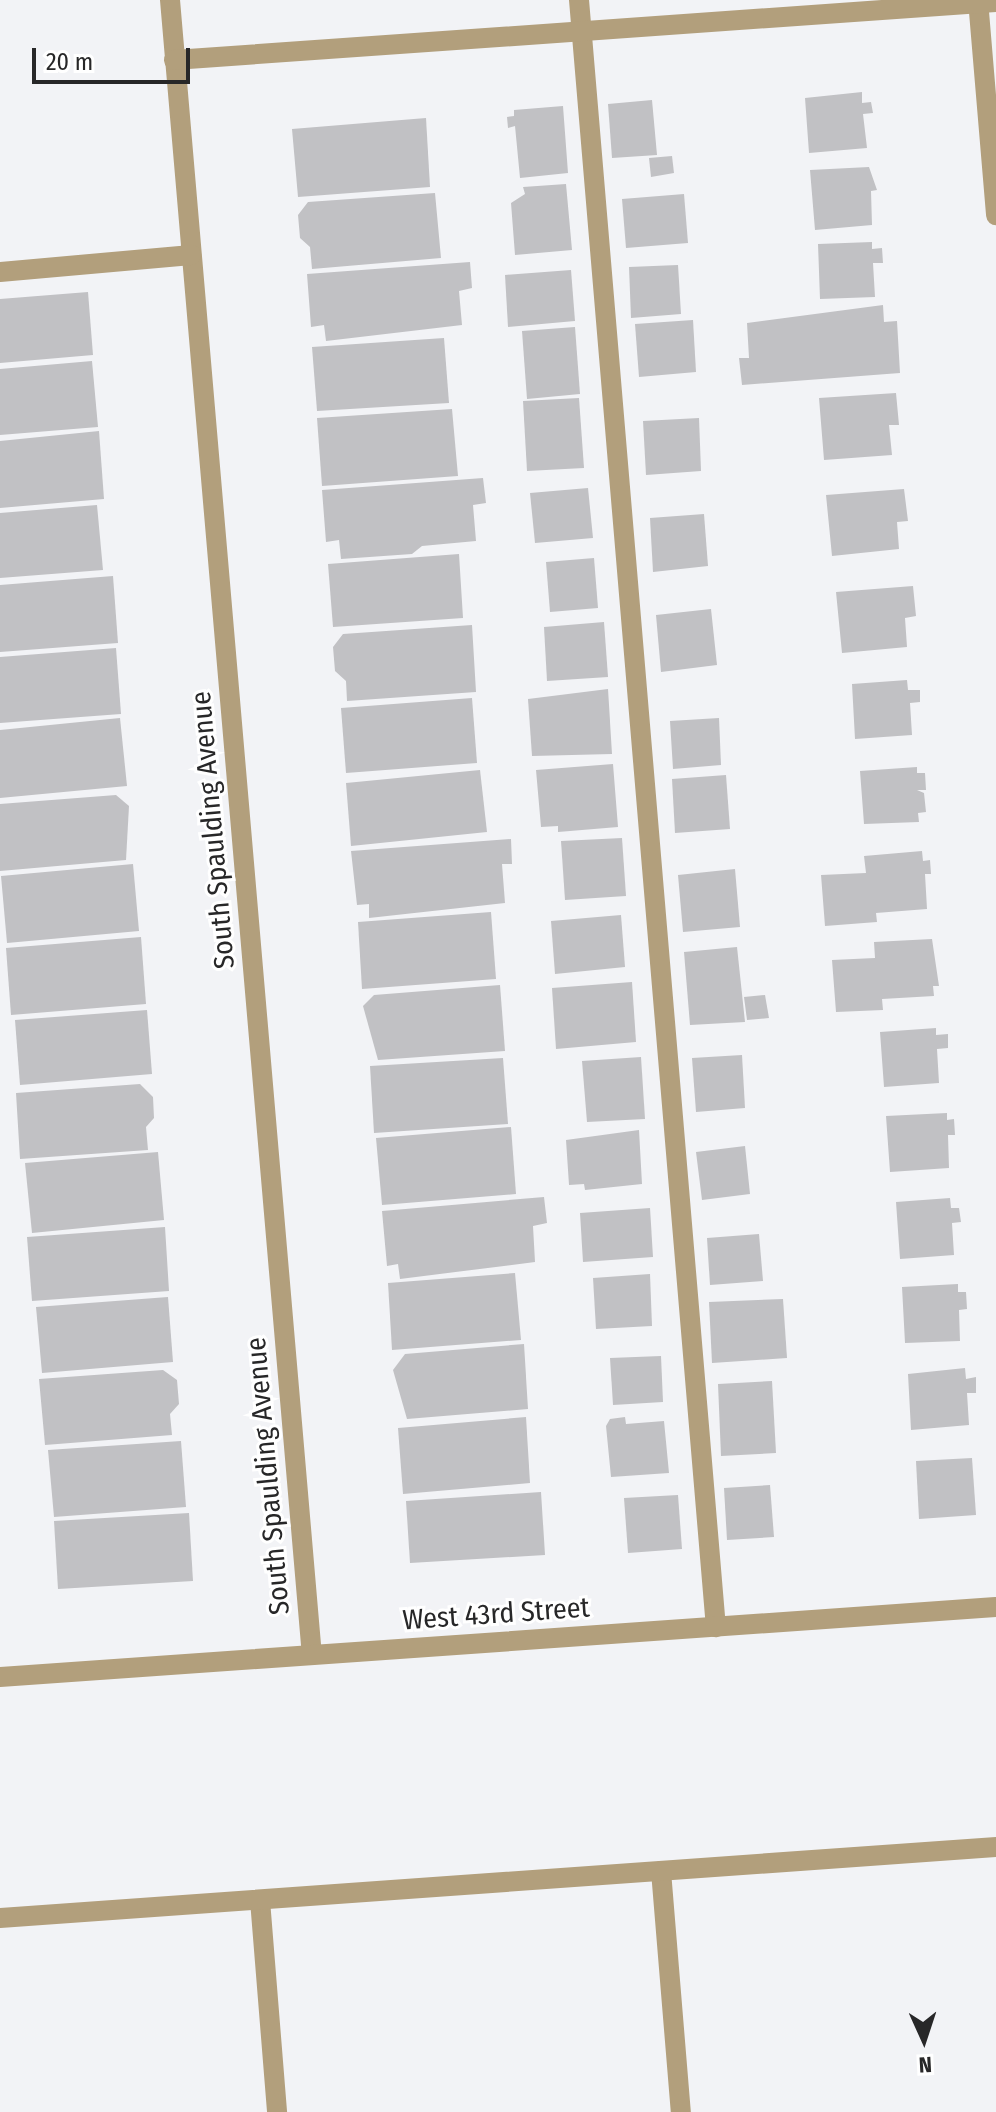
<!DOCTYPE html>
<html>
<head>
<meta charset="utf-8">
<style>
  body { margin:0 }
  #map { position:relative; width:996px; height:2112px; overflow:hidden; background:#f2f3f6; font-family:"Fira Sans Condensed",sans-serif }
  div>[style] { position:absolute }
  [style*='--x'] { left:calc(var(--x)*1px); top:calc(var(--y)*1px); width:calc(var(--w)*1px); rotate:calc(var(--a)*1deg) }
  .building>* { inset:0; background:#c1c1c4 }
  .minor>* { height:20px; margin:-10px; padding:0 10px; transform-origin:10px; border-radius:10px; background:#b29f7c }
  span { translate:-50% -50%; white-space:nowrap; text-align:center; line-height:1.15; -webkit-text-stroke:6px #fff; paint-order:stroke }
  .street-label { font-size:28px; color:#272728 }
  .north { position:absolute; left:884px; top:2000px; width:80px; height:80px; -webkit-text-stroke:6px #fff; paint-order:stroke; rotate:177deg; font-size:22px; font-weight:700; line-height:32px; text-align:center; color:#272728 }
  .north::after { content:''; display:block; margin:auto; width:28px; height:36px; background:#272728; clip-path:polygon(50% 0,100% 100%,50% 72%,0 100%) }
  .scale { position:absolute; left:32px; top:48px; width:158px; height:36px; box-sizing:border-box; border:4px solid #272728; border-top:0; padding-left:10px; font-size:24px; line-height:28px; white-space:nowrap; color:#272728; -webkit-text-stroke:6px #fff; paint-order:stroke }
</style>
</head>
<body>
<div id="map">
  <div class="building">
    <i style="clip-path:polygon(862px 92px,862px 103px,871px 102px,873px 113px,863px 114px,867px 148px,809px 153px,805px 98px)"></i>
    <i style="clip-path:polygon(652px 100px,657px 155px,612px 158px,608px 104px)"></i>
    <i style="clip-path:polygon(563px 106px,568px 173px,520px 178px,515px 126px,508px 128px,507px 117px,514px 116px,514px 110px)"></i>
    <i style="clip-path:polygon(426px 118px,430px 187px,298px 197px,292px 129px)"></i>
    <i style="clip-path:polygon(672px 156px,674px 173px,651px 177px,649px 158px)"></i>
    <i style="clip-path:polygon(869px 167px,877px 190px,871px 191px,872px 225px,815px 230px,810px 170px)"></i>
    <i style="clip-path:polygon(566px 184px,572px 250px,515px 255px,511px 203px,525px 194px,523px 187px)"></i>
    <i style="clip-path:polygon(435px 193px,441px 258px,312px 269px,310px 247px,300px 238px,298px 215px,308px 202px)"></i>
    <i style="clip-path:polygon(684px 194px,688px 243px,626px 248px,622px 199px)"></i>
    <i style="clip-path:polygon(872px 242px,872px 249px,882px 248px,883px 263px,873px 263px,875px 297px,820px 299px,818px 244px)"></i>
    <i style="clip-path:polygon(470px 262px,472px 288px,459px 291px,462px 325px,326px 341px,324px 325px,311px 327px,307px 274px)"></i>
    <i style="clip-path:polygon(678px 265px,681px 314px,631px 318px,629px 267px)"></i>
    <i style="clip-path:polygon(571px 270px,575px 321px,508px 327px,505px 275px)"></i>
    <i style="clip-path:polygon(88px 292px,93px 355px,0 363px,0 299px)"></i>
    <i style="clip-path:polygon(883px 305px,884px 322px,897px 321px,900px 373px,742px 385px,739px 358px,749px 358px,747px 323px)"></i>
    <i style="clip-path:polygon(693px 320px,696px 372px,639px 377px,635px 324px)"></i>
    <i style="clip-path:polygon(575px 327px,580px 394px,527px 399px,522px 331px)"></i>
    <i style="clip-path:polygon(444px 338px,449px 403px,317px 411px,312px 347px)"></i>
    <i style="clip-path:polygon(92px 361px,98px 427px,0 435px,0 369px)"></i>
    <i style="clip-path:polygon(896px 393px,899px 425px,889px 425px,892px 455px,824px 460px,819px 398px)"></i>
    <i style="clip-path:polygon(579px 398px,584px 468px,527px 471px,523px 401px)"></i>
    <i style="clip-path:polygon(452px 409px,458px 476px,322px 486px,317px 418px)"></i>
    <i style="clip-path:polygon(699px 418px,701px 471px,646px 475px,643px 421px)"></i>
    <i style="clip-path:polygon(99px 431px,104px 499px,0 508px,0 441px)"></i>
    <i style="clip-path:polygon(483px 478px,486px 503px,473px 505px,476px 541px,422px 546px,412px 554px,341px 559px,339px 540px,326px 542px,322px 490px)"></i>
    <i style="clip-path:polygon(588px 488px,593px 538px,535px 543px,530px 493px)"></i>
    <i style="clip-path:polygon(904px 489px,908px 521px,897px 522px,899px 549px,832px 556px,826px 495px)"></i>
    <i style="clip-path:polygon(97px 505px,103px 570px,0 578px,0 513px)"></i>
    <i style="clip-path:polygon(704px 514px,708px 566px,653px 572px,650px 518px)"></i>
    <i style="clip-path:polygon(459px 554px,463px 618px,333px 627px,328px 564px)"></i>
    <i style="clip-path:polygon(594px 558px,598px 608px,550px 612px,546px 562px)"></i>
    <i style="clip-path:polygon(113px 576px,118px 643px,0 652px,0 585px)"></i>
    <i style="clip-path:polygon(913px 586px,916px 616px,905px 618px,907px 647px,842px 653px,836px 592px)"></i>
    <i style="clip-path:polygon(711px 609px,717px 665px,661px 672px,656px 615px)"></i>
    <i style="clip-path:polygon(604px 622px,608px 677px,547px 681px,544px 627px)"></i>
    <i style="clip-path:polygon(472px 625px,476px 692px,347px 701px,346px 681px,335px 671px,333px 647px,343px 634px)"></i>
    <i style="clip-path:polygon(116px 648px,121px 714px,0 723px,0 657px)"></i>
    <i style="clip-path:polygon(907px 680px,908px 690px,920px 690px,920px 702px,910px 703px,912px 735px,855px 739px,852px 684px)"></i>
    <i style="clip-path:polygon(608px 689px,612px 754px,532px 756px,528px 699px)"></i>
    <i style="clip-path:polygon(472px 698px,477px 763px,346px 773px,341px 708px)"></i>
    <i style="clip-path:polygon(120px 718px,127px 786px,0 798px,0 730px)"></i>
    <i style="clip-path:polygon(719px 718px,721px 765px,673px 769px,670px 721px)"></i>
    <i style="clip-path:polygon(613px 764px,618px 827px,558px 832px,558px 826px,541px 827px,536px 770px)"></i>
    <i style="clip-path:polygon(917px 767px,917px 773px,925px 773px,926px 790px,917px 790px,924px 793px,926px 812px,918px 813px,919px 822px,864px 824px,860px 771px)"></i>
    <i style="clip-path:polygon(480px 770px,487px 832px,351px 846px,346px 783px)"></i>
    <i style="clip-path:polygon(726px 775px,730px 829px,675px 833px,672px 779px)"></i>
    <i style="clip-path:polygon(116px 795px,129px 806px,126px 860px,0 871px,0 804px)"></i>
    <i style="clip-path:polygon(622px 838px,626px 896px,565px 900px,561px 841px)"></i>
    <i style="clip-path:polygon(511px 839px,512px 864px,502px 864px,505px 903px,369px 918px,369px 904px,357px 905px,351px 851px)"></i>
    <i style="clip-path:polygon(922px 851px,923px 861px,930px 860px,931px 874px,925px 874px,927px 909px,876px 913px,877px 922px,825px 926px,821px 875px,866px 873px,864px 856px)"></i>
    <i style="clip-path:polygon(133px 864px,139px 931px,7px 943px,1px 876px)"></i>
    <i style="clip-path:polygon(735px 869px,740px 927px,683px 932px,678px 875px)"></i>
    <i style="clip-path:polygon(491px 912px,496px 979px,362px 989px,358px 922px)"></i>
    <i style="clip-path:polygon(621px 915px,625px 967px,555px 974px,551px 921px)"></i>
    <i style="clip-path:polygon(141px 937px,146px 1004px,11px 1015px,6px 948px)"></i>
    <i style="clip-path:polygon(932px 939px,939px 986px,933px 986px,934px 996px,882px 999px,883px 1010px,836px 1012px,832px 960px,875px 958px,874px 942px)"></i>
    <i style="clip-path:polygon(737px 947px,745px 1022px,690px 1025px,684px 952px)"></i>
    <i style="clip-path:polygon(632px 982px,636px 1042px,556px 1049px,552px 988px)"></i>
    <i style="clip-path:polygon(500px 985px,505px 1051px,378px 1060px,363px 1006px,374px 995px)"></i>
    <i style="clip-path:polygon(765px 995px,769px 1018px,747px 1020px,744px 997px)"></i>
    <i style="clip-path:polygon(147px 1010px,152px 1074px,20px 1085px,15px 1020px)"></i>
    <i style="clip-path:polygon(936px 1028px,936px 1035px,948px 1034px,948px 1048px,937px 1049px,939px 1083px,884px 1087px,880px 1032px)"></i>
    <i style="clip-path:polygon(742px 1055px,745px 1108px,696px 1112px,692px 1058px)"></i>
    <i style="clip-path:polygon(641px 1057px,645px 1119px,587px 1122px,582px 1061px)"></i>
    <i style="clip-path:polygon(503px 1058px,508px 1124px,374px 1133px,370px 1066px)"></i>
    <i style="clip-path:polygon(140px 1084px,153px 1097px,154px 1118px,146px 1127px,148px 1150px,20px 1159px,16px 1093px)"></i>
    <i style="clip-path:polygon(947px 1113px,947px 1120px,954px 1119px,955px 1135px,948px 1135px,949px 1168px,890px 1172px,886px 1116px)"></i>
    <i style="clip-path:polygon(511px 1127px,516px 1194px,382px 1205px,376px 1138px)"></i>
    <i style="clip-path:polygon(639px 1130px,642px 1184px,585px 1190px,584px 1184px,569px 1185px,566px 1140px)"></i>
    <i style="clip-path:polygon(745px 1146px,750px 1194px,702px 1200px,696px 1152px)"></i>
    <i style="clip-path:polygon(158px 1152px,164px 1220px,32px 1233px,25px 1163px)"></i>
    <i style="clip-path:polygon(544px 1197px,547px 1223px,533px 1226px,535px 1262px,400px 1279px,398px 1264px,387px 1266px,382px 1211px)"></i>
    <i style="clip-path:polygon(950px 1198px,951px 1208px,959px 1208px,961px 1222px,952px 1223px,954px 1255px,900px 1259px,896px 1202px)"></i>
    <i style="clip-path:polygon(650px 1208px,653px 1257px,583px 1262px,580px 1213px)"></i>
    <i style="clip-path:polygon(165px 1227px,169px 1291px,32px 1301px,27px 1237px)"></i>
    <i style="clip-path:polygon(759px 1234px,763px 1281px,710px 1285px,707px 1238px)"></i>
    <i style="clip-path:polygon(515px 1273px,521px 1340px,392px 1350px,388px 1283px)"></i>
    <i style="clip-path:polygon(650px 1274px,652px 1326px,596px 1329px,593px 1278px)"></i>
    <i style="clip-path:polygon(958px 1284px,958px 1292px,966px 1292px,967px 1309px,959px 1310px,960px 1341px,905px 1343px,902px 1287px)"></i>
    <i style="clip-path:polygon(168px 1297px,173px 1362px,42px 1373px,36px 1307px)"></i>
    <i style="clip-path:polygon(783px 1299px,787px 1358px,712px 1363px,709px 1302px)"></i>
    <i style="clip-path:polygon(524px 1344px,528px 1409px,407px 1419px,393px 1370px,405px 1354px)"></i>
    <i style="clip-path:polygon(661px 1356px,663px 1402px,613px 1405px,610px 1358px)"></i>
    <i style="clip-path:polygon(965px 1368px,966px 1379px,976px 1377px,976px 1393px,967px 1393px,969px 1425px,911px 1430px,908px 1374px)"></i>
    <i style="clip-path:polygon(163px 1370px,177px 1380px,179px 1404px,170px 1414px,172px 1435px,45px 1445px,39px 1379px)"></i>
    <i style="clip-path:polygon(772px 1381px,776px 1453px,721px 1456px,718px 1384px)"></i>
    <i style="clip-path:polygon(526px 1417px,530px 1483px,403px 1494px,398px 1428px)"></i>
    <i style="clip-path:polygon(625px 1417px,626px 1424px,664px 1421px,669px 1473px,611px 1477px,606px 1426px,610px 1419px)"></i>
    <i style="clip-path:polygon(181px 1441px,186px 1507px,54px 1517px,48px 1450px)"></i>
    <i style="clip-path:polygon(972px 1458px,976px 1515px,919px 1519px,916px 1461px)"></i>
    <i style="clip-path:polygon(770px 1485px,774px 1537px,727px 1540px,724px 1488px)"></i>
    <i style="clip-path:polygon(541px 1492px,545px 1555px,410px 1563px,406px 1501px)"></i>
    <i style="clip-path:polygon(678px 1495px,682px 1549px,628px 1553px,624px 1498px)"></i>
    <i style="clip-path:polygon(189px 1513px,193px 1581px,58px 1589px,54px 1521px)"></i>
  </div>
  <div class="minor">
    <i style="--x:170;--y:0;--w:1661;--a:85.1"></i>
    <i style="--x:579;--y:0;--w:1633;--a:85.19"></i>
    <i style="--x:978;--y:0;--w:216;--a:85.2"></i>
    <i style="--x:174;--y:60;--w:824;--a:-4.04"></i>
    <i style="--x:0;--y:272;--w:192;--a:-5.1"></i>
    <i style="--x:0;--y:1677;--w:998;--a:-4.02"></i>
    <i style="--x:661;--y:1871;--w:242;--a:85.3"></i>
    <i style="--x:260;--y:1900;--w:213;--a:85.4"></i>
    <i style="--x:0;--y:1918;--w:999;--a:-4.08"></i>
  </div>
  <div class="street-label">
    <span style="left:213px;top:830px;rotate:-95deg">South Spaulding Avenue</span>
    <span style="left:268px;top:1476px;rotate:-95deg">South Spaulding Avenue</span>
    <span style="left:496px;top:1614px;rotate:-4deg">West 43rd Street</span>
  </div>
  <div class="north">N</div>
  <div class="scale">20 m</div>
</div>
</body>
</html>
